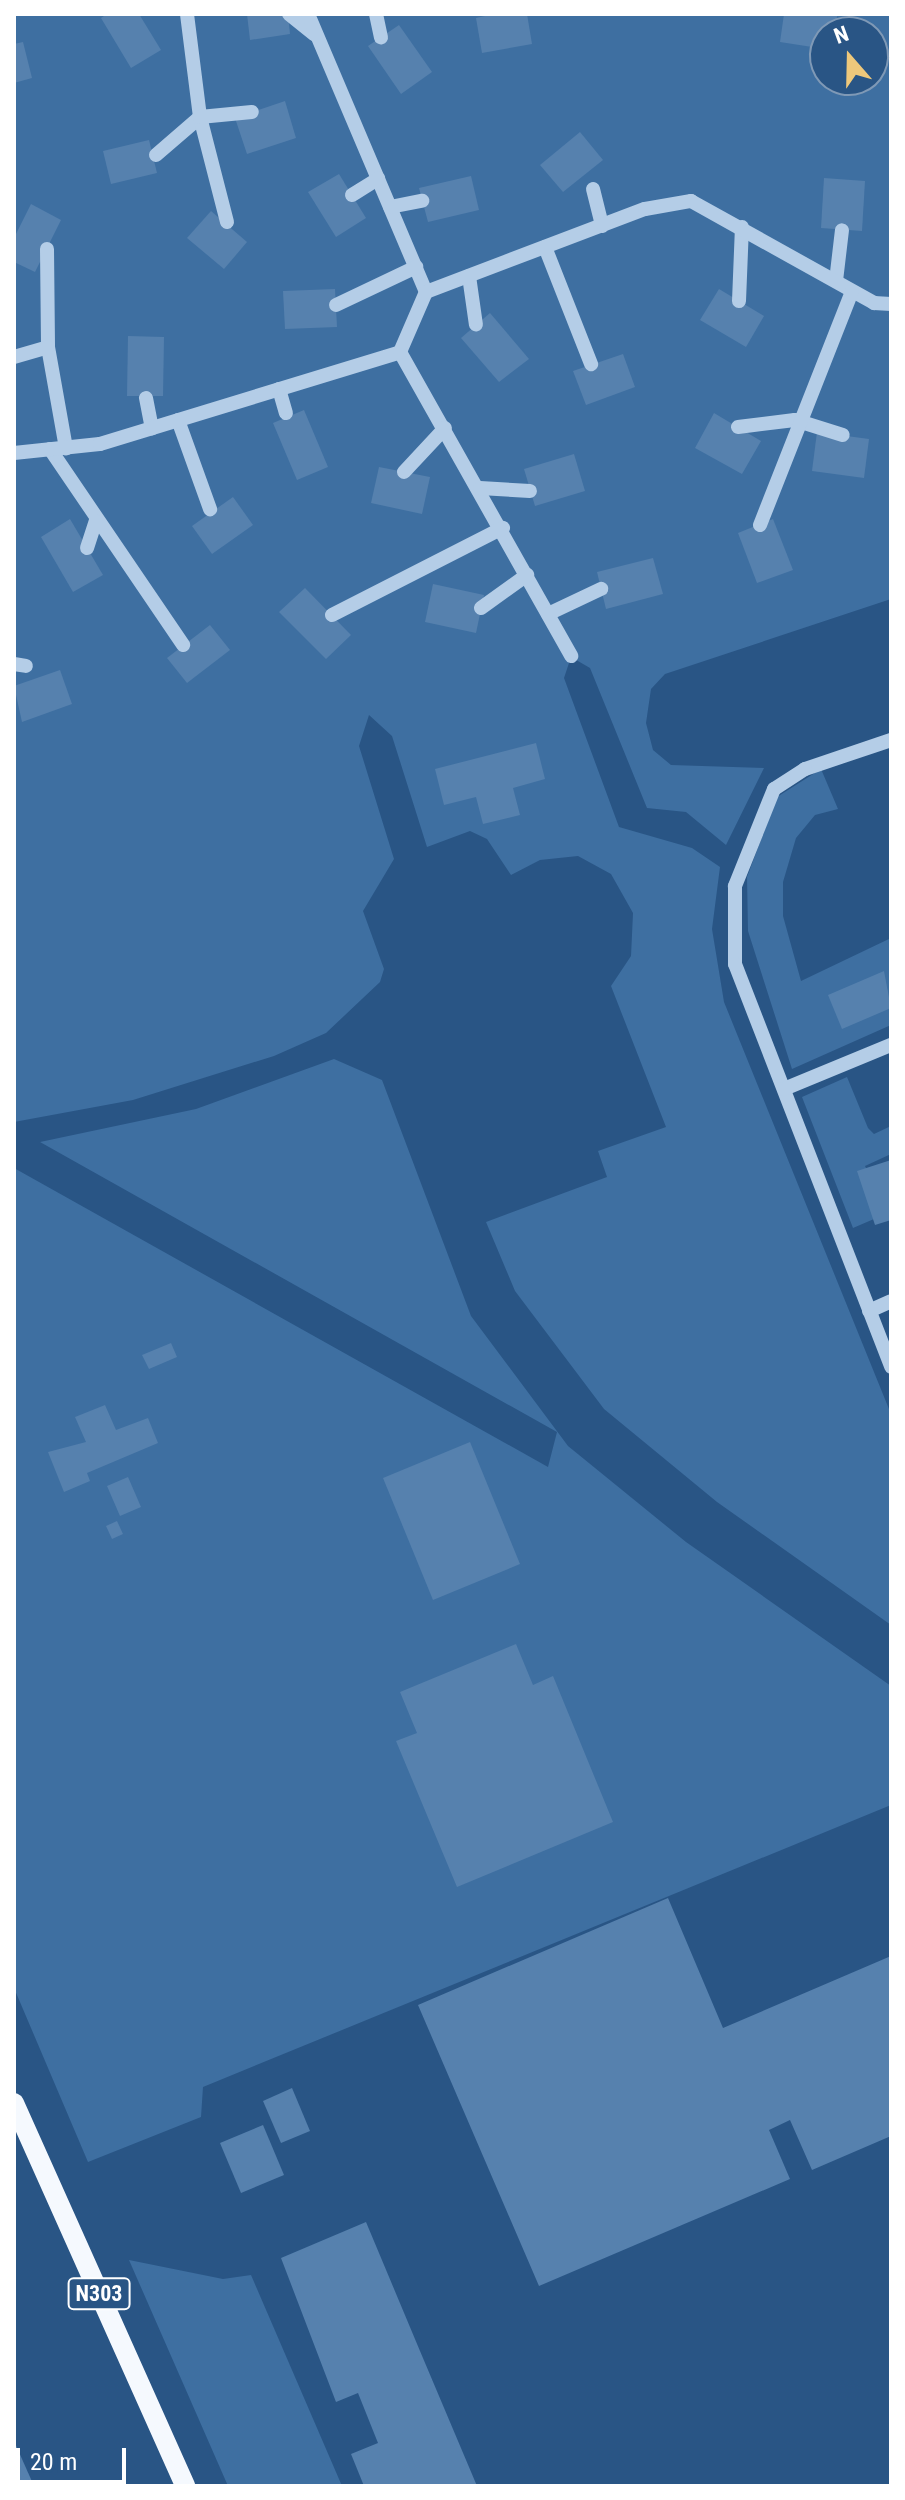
<!DOCTYPE html>
<html>
<head>
<meta charset="utf-8">
<style>
  body { margin:0 }
  #map { position:relative; width:905px; height:2500px; overflow:hidden; background:#295585; font-family:"Roboto Condensed",sans-serif }
  div>[style] { position:absolute }
  [style*='--x'] { left:calc(var(--x)*1px); top:calc(var(--y)*1px); width:calc(var(--w)*1px); rotate:calc(var(--a)*1deg) }
  .green>* { inset:0; background:#3e6fa1 }
  .building>* { inset:0; background:#5681ae }
  .minor>* { height:14px; margin:-7px; padding:0 7px; transform-origin:7px; border-radius:7px; background:#b4cde7 }
  .major>* { height:20px; margin:-10px; padding:0 10px; transform-origin:10px; border-radius:10px; background:#f5f9fe }
  span { translate:-50% -50%; white-space:nowrap; text-align:center; line-height:1.15; -webkit-text-stroke:8px #295585; paint-order:stroke }
  .shield-label span { padding:2px 6px; background:#295585; border:2px solid; border-radius:6px; -webkit-text-stroke-width:0 }
  .shield-label { font-size:22px; color:#fff; font-weight:700 }
  .frame { position:absolute; inset:0; border:16px solid #fff; pointer-events:none }
  .north { position:absolute; left:809px; top:16px; width:80px; height:80px; box-sizing:border-box; background:#295585; border:2px solid #7f99b6; border-radius:50%; rotate:340deg; font-size:22px; font-weight:700; line-height:32px; text-align:center; color:#fff }
  .north::after { content:''; display:block; margin:auto; width:28px; height:36px; background:#eec87b; clip-path:polygon(50% 0,100% 100%,50% 72%,0 100%) }
  .scale { position:absolute; left:16px; top:2448px; width:110px; height:36px; box-sizing:border-box; border:4px solid #fff; border-top:0; padding-left:10px; font-size:24px; line-height:28px; white-space:nowrap; color:#fff; -webkit-text-stroke:6px #295585; paint-order:stroke }
</style>
</head>
<body>
<div id="map">
  <div class="green">
    <i style="clip-path:polygon(evenodd,14px 14px,891px 14px,891px 599px,665px 674px,651px 689px,646px 723px,653px 750px,671px 765px,764px 768px,726px 845px,686px 812px,647px 808px,590px 668px,571px 657px,564px 678px,619px 827px,692px 848px,720px 867px,712px 929px,724px 1002px,891px 1414px,891px 1625px,717px 1502px,604px 1409px,515px 1291px,486px 1222px,607px 1177px,598px 1151px,666px 1127px,611px 986px,631px 956px,633px 913px,611px 874px,578px 856px,540px 860px,511px 875px,487px 839px,470px 831px,427px 847px,392px 736px,369px 715px,359px 746px,394px 859px,363px 911px,384px 969px,380px 982px,326px 1033px,274px 1056px,133px 1100px,14px 1122px,14px 14px,825px 32px,873px 32px,873px 80px,825px 80px,825px 32px)"></i>
    <i style="clip-path:polygon(821px 769px,838px 809px,815px 815px,796px 838px,783px 882px,783px 916px,801px 981px,891px 938px,891px 1025px,792px 1069px,748px 931px,747px 877px,777px 797px)"></i>
    <i style="clip-path:polygon(334px 1059px,382px 1080px,471px 1316px,568px 1446px,686px 1542px,891px 1686px,891px 1805px,203px 2087px,201px 2117px,88px 2162px,14px 1988px,14px 1168px,548px 1467px,557px 1432px,40px 1142px,196px 1109px)"></i>
    <i style="clip-path:polygon(847px 1077px,868px 1128px,874px 1134px,891px 1126px,891px 1154px,865px 1166px,888px 1213px,853px 1228px,802px 1097px)"></i>
    <i style="clip-path:polygon(129px 2260px,223px 2279px,251px 2275px,342px 2486px,228px 2486px)"></i>
  </div>
  <div class="building">
    <i style="clip-path:polygon(107px 14px,139px 14px,161px 50px,131px 68px,101px 18px)"></i>
    <i style="clip-path:polygon(247px 14px,288px 14px,290px 34px,250px 40px)"></i>
    <i style="clip-path:polygon(494px 14px,527px 14px,532px 44px,482px 53px,476px 18px)"></i>
    <i style="clip-path:polygon(784px 14px,837px 16px,835px 32px,825px 32px,825px 49px,780px 42px)"></i>
    <i style="clip-path:polygon(399px 25px,432px 72px,401px 94px,368px 46px)"></i>
    <i style="clip-path:polygon(23px 42px,32px 78px,14px 83px,14px 44px)"></i>
    <i style="clip-path:polygon(285px 101px,296px 138px,247px 154px,235px 118px)"></i>
    <i style="clip-path:polygon(580px 132px,603px 160px,563px 192px,540px 165px)"></i>
    <i style="clip-path:polygon(149px 140px,157px 173px,111px 184px,103px 151px)"></i>
    <i style="clip-path:polygon(339px 174px,366px 218px,336px 237px,308px 192px)"></i>
    <i style="clip-path:polygon(471px 176px,479px 210px,428px 222px,419px 188px)"></i>
    <i style="clip-path:polygon(824px 178px,865px 181px,862px 231px,821px 228px)"></i>
    <i style="clip-path:polygon(31px 204px,61px 220px,35px 272px,14px 262px,14px 238px)"></i>
    <i style="clip-path:polygon(211px 211px,247px 242px,224px 269px,187px 238px)"></i>
    <i style="clip-path:polygon(335px 289px,337px 327px,285px 329px,283px 291px)"></i>
    <i style="clip-path:polygon(719px 289px,764px 316px,746px 347px,700px 320px)"></i>
    <i style="clip-path:polygon(490px 313px,529px 359px,499px 382px,461px 338px)"></i>
    <i style="clip-path:polygon(128px 336px,164px 337px,163px 396px,127px 396px)"></i>
    <i style="clip-path:polygon(623px 354px,635px 387px,586px 405px,573px 371px)"></i>
    <i style="clip-path:polygon(304px 410px,328px 467px,297px 480px,273px 423px)"></i>
    <i style="clip-path:polygon(714px 413px,761px 441px,742px 474px,695px 448px)"></i>
    <i style="clip-path:polygon(817px 432px,869px 439px,864px 478px,812px 471px)"></i>
    <i style="clip-path:polygon(574px 454px,585px 491px,535px 506px,524px 469px)"></i>
    <i style="clip-path:polygon(379px 467px,430px 477px,422px 514px,371px 503px)"></i>
    <i style="clip-path:polygon(233px 497px,253px 525px,212px 554px,192px 526px)"></i>
    <i style="clip-path:polygon(70px 519px,103px 575px,73px 592px,41px 537px)"></i>
    <i style="clip-path:polygon(773px 519px,793px 570px,757px 583px,738px 533px)"></i>
    <i style="clip-path:polygon(653px 558px,663px 594px,606px 609px,597px 572px)"></i>
    <i style="clip-path:polygon(433px 584px,484px 595px,476px 633px,425px 622px)"></i>
    <i style="clip-path:polygon(305px 588px,351px 635px,326px 659px,279px 612px)"></i>
    <i style="clip-path:polygon(210px 625px,230px 650px,187px 683px,167px 658px)"></i>
    <i style="clip-path:polygon(60px 670px,72px 704px,22px 722px,14px 686px)"></i>
    <i style="clip-path:polygon(536px 743px,545px 779px,513px 788px,520px 815px,483px 824px,476px 797px,444px 805px,435px 769px)"></i>
    <i style="clip-path:polygon(884px 971px,891px 1008px,842px 1029px,828px 995px)"></i>
    <i style="clip-path:polygon(891px 1160px,891px 1220px,875px 1225px,857px 1171px)"></i>
    <i style="clip-path:polygon(171px 1343px,177px 1357px,149px 1369px,142px 1355px)"></i>
    <i style="clip-path:polygon(105px 1405px,116px 1430px,148px 1418px,158px 1443px,87px 1473px,90px 1481px,64px 1492px,48px 1452px,86px 1442px,75px 1417px)"></i>
    <i style="clip-path:polygon(470px 1442px,520px 1564px,433px 1600px,383px 1478px)"></i>
    <i style="clip-path:polygon(128px 1477px,141px 1507px,120px 1516px,107px 1486px)"></i>
    <i style="clip-path:polygon(117px 1521px,123px 1534px,112px 1539px,106px 1526px)"></i>
    <i style="clip-path:polygon(516px 1644px,533px 1685px,553px 1676px,613px 1822px,457px 1887px,396px 1741px,417px 1733px,400px 1692px)"></i>
    <i style="clip-path:polygon(668px 1898px,723px 2028px,891px 1956px,891px 2136px,812px 2170px,790px 2120px,769px 2130px,790px 2179px,539px 2286px,418px 2005px)"></i>
    <i style="clip-path:polygon(292px 2088px,310px 2131px,281px 2143px,263px 2101px)"></i>
    <i style="clip-path:polygon(263px 2125px,284px 2175px,241px 2193px,220px 2143px)"></i>
    <i style="clip-path:polygon(366px 2222px,420px 2351px,477px 2486px,364px 2486px,351px 2454px,378px 2443px,358px 2393px,336px 2402px,281px 2258px)"></i>
    <i style="clip-path:polygon(14px 2441px,34px 2486px,14px 2486px)"></i>
  </div>
  <div class="minor">
    <i style="--x:289;--y:14;--w:32;--a:39"></i>
    <i style="--x:308;--y:14;--w:302;--a:67"></i>
    <i style="--x:376;--y:14;--w:24;--a:78"></i>
    <i style="--x:156;--y:155;--w:58;--a:-40.8"></i>
    <i style="--x:200;--y:117;--w:104;--a:-97.2"></i>
    <i style="--x:593;--y:189;--w:38;--a:76"></i>
    <i style="--x:352;--y:195;--w:31;--a:-32"></i>
    <i style="--x:390;--y:207;--w:33;--a:-11"></i>
    <i style="--x:227;--y:222;--w:108;--a:-104.4"></i>
    <i style="--x:200;--y:117;--w:52;--a:-5.5"></i>
    <i style="--x:545;--y:247;--w:126;--a:68.5"></i>
    <i style="--x:47;--y:249;--w:98;--a:89.4"></i>
    <i style="--x:48;--y:347;--w:103;--a:79.9"></i>
    <i style="--x:469;--y:276;--w:49;--a:81.9"></i>
    <i style="--x:836;--y:281;--w:51;--a:-83.3"></i>
    <i style="--x:739;--y:301;--w:74;--a:-87.7"></i>
    <i style="--x:336;--y:305;--w:89;--a:-25.4"></i>
    <i style="--x:400;--y:352;--w:349;--a:60.6"></i>
    <i style="--x:14;--y:357;--w:35;--a:-16"></i>
    <i style="--x:279;--y:389;--w:25;--a:74"></i>
    <i style="--x:146;--y:398;--w:31;--a:79"></i>
    <i style="--x:178;--y:420;--w:95;--a:70.2"></i>
    <i style="--x:738;--y:427;--w:57;--a:-7"></i>
    <i style="--x:795;--y:420;--w:50;--a:17.4"></i>
    <i style="--x:50;--y:449;--w:237;--a:55.8"></i>
    <i style="--x:14;--y:453;--w:86;--a:-6"></i>
    <i style="--x:100;--y:444;--w:314;--a:-17"></i>
    <i style="--x:400;--y:352;--w:65;--a:-66.6"></i>
    <i style="--x:426;--y:292;--w:234;--a:-20.8"></i>
    <i style="--x:645;--y:209;--w:47;--a:-9.9"></i>
    <i style="--x:691;--y:201;--w:210;--a:29.1"></i>
    <i style="--x:874;--y:303;--w:17;--a:3"></i>
    <i style="--x:404;--y:472;--w:60;--a:-47"></i>
    <i style="--x:480;--y:488;--w:50;--a:3.4"></i>
    <i style="--x:760;--y:525;--w:251;--a:-68.5"></i>
    <i style="--x:87;--y:548;--w:28;--a:-72"></i>
    <i style="--x:481;--y:608;--w:57;--a:-35.7"></i>
    <i style="--x:548;--y:614;--w:59;--a:-25.3"></i>
    <i style="--x:332;--y:615;--w:192;--a:-27"></i>
    <i style="--x:14;--y:664;--w:12;--a:9"></i>
    <i style="--x:891;--y:740;--w:91;--a:161.4"></i>
    <i style="--x:805;--y:769;--w:37;--a:147"></i>
    <i style="--x:774;--y:789;--w:105;--a:111.9"></i>
    <i style="--x:735;--y:886;--w:78;--a:90"></i>
    <i style="--x:735;--y:964;--w:432;--a:68.8"></i>
    <i style="--x:784;--y:1089;--w:116;--a:-22.4"></i>
    <i style="--x:869;--y:1311;--w:24;--a:-24"></i>
  </div>
  <div class="major">
    <i style="--x:14;--y:2103;--w:419;--a:65.9"></i>
  </div>
  <div class="shield-label">
    <span style="left:99px;top:2294px">N303</span>
  </div>
  <div class="frame"></div>
  <div class="north">N</div>
  <div class="scale">20 m</div>
</div>
</body>
</html>
